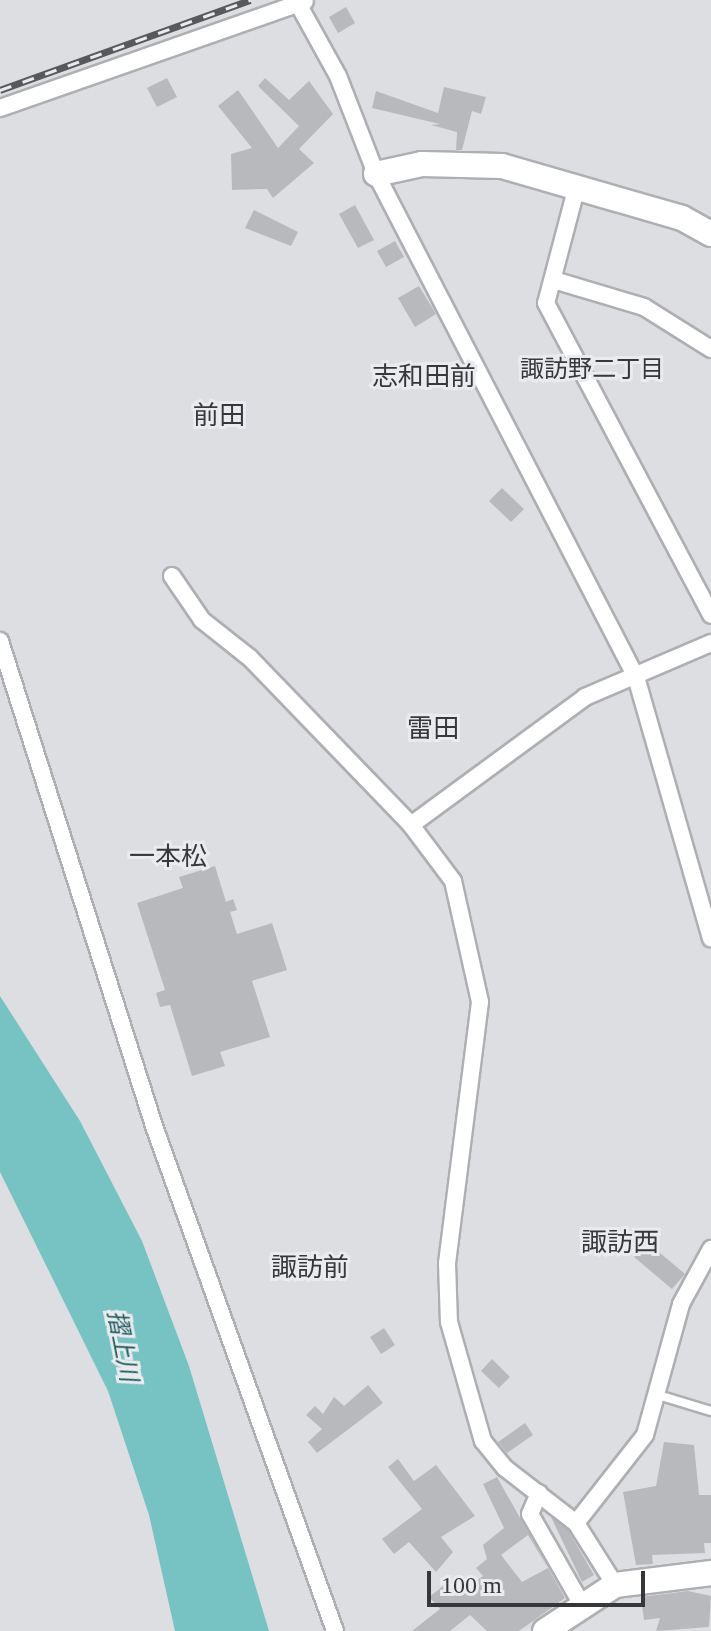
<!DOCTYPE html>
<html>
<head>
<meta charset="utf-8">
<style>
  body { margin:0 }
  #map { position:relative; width:711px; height:1631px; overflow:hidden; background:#dddee2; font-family:"Times New Roman","Noto Sans JP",serif }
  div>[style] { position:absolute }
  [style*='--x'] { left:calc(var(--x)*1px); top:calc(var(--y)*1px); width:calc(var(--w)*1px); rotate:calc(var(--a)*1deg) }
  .water>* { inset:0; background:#77c3c3 }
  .building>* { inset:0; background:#b8b9bd }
  .roads { filter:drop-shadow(2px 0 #aeafb3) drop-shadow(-2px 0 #aeafb3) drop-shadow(0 2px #aeafb3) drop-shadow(0 -2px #aeafb3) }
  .lane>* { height:8px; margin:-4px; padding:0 4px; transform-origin:4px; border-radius:4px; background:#fff }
  .street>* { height:16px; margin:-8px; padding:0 8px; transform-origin:8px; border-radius:8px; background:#fff }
  .secondary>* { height:24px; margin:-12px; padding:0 12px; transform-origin:12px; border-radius:12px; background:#fff }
  .rail>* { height:7px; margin-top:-3.5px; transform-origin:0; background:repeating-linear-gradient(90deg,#eaebef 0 12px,#59595c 0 24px); box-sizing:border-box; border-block:2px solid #59595c }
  span { translate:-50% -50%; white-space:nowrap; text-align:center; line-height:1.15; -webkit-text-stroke:6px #eaebef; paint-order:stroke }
  .neighbourhood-label { font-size:24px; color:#37383b }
  .water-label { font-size:24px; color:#1a5b5b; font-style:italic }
  .quarter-label { font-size:26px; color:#37383b }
  .scale { position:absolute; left:427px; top:1571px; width:218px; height:36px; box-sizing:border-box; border:4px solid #373739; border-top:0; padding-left:10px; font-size:24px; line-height:28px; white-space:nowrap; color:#373739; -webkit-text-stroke:6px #eaebef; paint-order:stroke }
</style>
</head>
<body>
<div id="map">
  <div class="water">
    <i style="clip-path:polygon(0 996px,80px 1121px,142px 1241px,189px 1366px,269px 1631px,175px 1631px,149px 1515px,108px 1391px,0 1172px)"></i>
  </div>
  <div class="building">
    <i style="clip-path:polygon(346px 7px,355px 23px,338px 33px,329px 17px)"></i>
    <i style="clip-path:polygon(167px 78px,177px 97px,157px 107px,147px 88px)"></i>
    <i style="clip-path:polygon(265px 78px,289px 100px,309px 81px,333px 114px,299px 149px,314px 163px,273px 198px,267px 189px,232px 190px,231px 154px,252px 148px,218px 106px,238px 90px,278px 148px,299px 126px,258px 86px)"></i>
    <i style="clip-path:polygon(444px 87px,486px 97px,481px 114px,472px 111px,462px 150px,456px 150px,457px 132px,431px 125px,440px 124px,372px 108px,376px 91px,438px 113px)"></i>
    <i style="clip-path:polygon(355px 205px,374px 240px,358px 248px,339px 214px)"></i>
    <i style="clip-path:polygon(254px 210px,298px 232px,291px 246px,245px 228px)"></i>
    <i style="clip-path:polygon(395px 241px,404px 257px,386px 267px,377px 251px)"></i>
    <i style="clip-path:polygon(419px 286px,436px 314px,415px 327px,398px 298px)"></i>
    <i style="clip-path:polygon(502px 488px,524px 509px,511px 522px,489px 501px)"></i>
    <i style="clip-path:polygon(215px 866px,226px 902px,233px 899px,237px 910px,230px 912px,237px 934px,272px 923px,287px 970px,252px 981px,270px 1037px,220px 1052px,225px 1066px,192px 1076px,170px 1005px,160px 1007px,156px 993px,165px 990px,137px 903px,183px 888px,179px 877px)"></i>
    <i style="clip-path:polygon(647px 1242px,685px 1274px,672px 1289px,634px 1257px)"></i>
    <i style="clip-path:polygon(384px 1328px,395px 1345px,381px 1354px,370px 1337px)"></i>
    <i style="clip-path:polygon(492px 1359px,510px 1377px,499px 1388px,481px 1371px)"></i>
    <i style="clip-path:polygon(368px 1385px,383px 1403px,317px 1453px,308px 1442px,322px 1429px,306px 1415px,315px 1406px,323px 1414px,334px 1397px,344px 1406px)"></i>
    <i style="clip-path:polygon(525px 1423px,533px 1435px,507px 1453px,498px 1442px)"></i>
    <i style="clip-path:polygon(664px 1442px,694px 1445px,699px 1495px,711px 1495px,711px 1543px,704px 1543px,705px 1553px,652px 1555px,653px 1564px,636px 1565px,623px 1492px,656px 1486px)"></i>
    <i style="clip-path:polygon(398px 1459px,414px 1481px,436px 1465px,475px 1516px,441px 1537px,453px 1552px,436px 1572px,409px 1542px,394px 1554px,382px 1539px,422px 1509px,388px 1467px)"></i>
    <i style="clip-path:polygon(evenodd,497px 1477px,565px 1598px,519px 1631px,487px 1631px,470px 1615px,450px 1631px,412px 1631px,440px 1609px,429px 1597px,451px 1580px,461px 1593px,483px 1576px,476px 1568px,487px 1559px,483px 1545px,504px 1528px,483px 1484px,497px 1477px,528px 1535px,548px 1568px,522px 1582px,501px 1555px,528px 1535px)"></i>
    <i style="clip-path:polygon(551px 1517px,568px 1530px,594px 1575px,582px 1582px)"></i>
    <i style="clip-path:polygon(688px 1591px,711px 1596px,709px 1627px,656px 1631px,660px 1618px,644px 1620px,641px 1597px)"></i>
  </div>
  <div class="roads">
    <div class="lane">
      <i style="--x:655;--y:1394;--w:59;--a:16.9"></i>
    </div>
    <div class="street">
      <i style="--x:296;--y:0;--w:87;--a:61.1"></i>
      <i style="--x:338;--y:76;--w:105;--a:68.8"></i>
      <i style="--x:376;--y:174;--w:566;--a:62.67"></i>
      <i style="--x:636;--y:677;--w:272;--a:74"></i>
      <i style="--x:0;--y:108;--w:323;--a:-19.3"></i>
      <i style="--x:577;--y:186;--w:121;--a:104.8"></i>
      <i style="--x:546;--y:303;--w:353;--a:62.1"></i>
      <i style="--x:557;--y:281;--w:91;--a:16.6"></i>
      <i style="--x:644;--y:307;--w:79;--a:32.1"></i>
      <i style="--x:172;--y:576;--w:53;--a:55.7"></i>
      <i style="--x:202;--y:620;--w:61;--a:38.4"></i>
      <i style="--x:250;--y:658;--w:232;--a:46"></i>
      <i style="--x:411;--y:825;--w:70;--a:53.1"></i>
      <i style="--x:453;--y:881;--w:124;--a:77.4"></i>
      <i style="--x:480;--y:1002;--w:263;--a:97.2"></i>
      <i style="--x:447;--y:1263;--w:59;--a:88.1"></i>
      <i style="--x:449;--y:1322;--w:124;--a:74.1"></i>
      <i style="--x:483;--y:1441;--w:35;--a:51"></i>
      <i style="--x:505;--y:1468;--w:90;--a:37.8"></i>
      <i style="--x:576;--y:1523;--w:73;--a:57.8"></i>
      <i style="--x:0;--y:641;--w:509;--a:72.38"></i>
      <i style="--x:154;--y:1126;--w:536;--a:70.28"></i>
      <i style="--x:411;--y:825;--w:216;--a:-36.3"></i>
      <i style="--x:585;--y:697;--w:137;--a:-23.2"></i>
      <i style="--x:539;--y:1493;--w:23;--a:113"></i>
      <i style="--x:530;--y:1514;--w:103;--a:60.2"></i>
      <i style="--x:576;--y:1523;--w:112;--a:-51.9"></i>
      <i style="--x:645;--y:1435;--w:136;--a:-74.6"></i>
      <i style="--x:681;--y:1304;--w:63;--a:-61.4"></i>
    </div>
    <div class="secondary">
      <i style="--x:376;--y:174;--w:47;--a:-12.3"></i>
      <i style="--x:422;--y:164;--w:80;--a:1.4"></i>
      <i style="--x:502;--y:166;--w:187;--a:16.1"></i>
      <i style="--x:682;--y:218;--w:33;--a:29"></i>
      <i style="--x:545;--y:1631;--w:84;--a:-33.3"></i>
      <i style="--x:615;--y:1585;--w:97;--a:-7.1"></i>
    </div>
  </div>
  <div class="rail">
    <i style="--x:0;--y:90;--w:266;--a:-19.8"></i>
  </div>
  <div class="neighbourhood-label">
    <span style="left:592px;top:370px">諏訪野二丁目</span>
  </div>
  <div class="water-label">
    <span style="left:122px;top:1346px;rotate:79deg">摺上川</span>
  </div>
  <div class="quarter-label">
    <span style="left:424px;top:377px">志和田前</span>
    <span style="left:219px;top:416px">前田</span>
    <span style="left:433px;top:729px">雷田</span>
    <span style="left:168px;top:857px">一本松</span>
    <span style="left:620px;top:1243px">諏訪西</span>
    <span style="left:310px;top:1268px">諏訪前</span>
  </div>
  <div class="scale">100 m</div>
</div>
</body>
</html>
